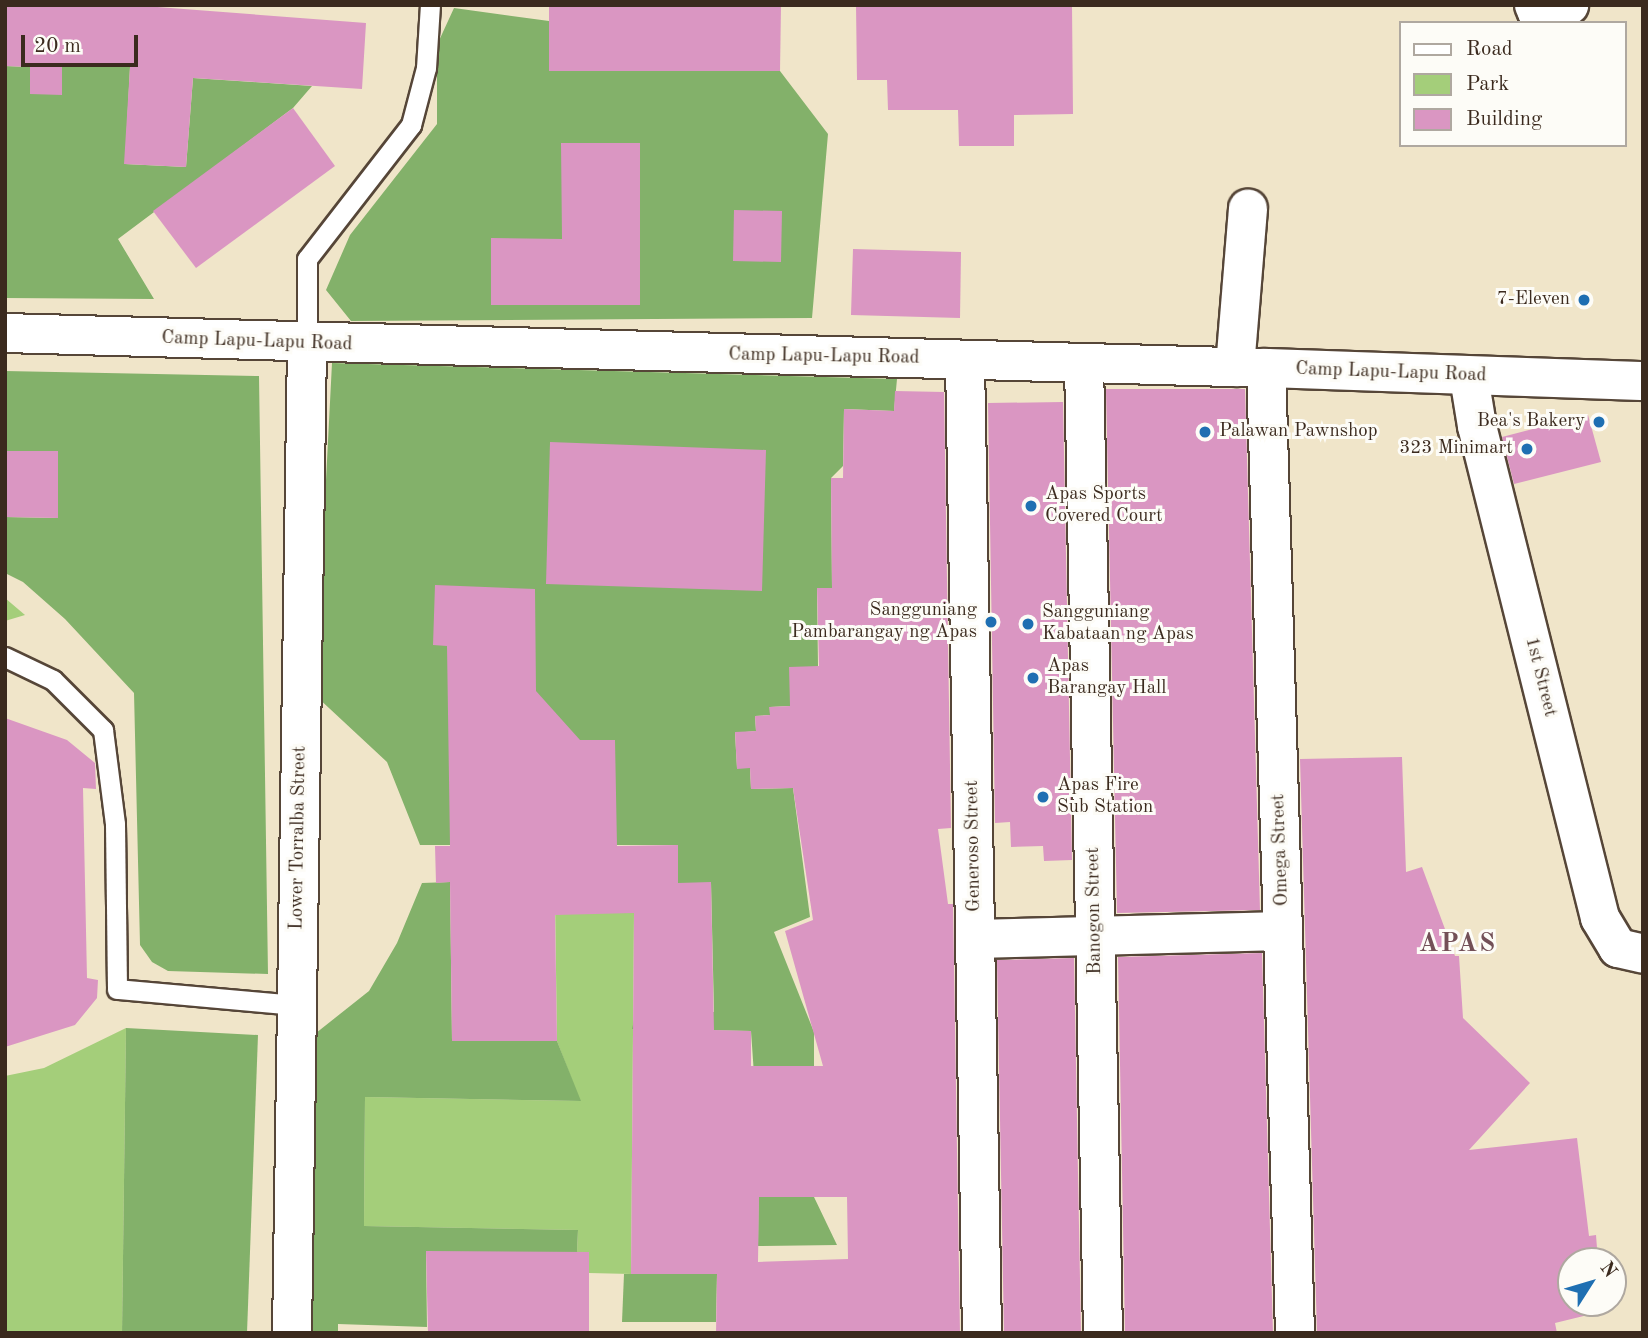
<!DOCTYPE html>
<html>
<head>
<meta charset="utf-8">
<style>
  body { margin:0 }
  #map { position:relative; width:1648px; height:1338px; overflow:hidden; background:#f0e5c9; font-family:"Old Standard TT",serif }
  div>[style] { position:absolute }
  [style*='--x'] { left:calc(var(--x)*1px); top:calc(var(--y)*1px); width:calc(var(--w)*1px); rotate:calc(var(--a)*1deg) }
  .green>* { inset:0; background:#a4ce7a }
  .forest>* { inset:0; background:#83b16a }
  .building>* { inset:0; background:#da96c2 }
  .roads { filter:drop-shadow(2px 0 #564638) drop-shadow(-2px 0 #564638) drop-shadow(0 2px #564638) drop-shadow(0 -2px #564638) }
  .service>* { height:19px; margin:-9.5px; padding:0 9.5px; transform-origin:9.5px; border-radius:9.5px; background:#fff }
  .minor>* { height:38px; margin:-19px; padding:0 19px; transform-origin:19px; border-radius:19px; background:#fff }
  .tertiary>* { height:38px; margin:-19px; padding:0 19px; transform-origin:19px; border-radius:19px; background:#fff }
  .dots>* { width:19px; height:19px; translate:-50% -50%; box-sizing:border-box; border:4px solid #fdfcf7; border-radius:50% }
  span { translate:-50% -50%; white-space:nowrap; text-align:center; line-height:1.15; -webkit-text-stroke:6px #fdfcf7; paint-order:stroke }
  .poi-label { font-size:19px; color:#3b2a1e }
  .right { translate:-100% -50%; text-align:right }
  .left { translate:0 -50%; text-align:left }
  .street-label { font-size:19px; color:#3b2a1e }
  .district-label { font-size:26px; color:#735057; font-weight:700; letter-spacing:2px }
  .frame { position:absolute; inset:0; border:7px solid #3b2a1e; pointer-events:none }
  .legend { position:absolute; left:1399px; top:21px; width:228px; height:126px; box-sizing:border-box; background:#fdfcf7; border:2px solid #afa8a0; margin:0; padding:9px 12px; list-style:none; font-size:21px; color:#3b2a1e }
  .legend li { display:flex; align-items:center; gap:14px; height:35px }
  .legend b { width:35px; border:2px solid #afa8a0 }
  .north { position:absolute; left:1557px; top:1247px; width:70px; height:70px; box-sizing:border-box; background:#fdfcf7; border:2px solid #afa8a0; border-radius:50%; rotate:53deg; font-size:19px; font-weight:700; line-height:28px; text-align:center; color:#3b2a1e }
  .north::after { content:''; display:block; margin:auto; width:24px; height:32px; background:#1f6fb2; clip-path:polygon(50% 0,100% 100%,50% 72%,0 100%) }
  .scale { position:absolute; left:21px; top:35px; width:117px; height:32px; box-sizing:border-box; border:4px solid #3b2a1e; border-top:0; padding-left:9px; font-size:21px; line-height:24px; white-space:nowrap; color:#3b2a1e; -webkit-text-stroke:5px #fdfcf7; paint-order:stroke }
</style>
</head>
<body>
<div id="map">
  <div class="green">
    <i style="clip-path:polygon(5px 598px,25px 615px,5px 621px)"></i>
    <i style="clip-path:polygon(555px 897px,634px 913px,631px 1274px,589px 1273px,577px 1252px,578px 1230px,364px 1226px,365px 1097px,580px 1101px,557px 1041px)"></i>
    <i style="clip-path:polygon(126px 1028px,122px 1333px,5px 1333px,5px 1076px,44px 1068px)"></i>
  </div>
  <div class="forest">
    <i style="clip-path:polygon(454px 8px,549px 21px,550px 71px,780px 71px,828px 134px,812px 318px,351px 321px,326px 290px,350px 235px,437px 124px,437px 45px)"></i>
    <i style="clip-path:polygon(5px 66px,30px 67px,30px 94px,61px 94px,62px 66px,130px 67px,125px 164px,186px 167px,193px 78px,312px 86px,293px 108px,118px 239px,154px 299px,5px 298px)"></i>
    <i style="clip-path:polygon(332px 363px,897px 379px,894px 411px,844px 409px,843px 466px,831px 478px,832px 588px,817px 589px,818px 666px,790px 706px,770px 707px,770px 715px,755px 716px,756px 731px,735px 733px,737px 768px,750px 768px,751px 789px,793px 788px,810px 917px,774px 932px,814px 1032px,814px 1197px,837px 1245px,758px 1246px,759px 1147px,751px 1031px,632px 1029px,636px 1012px,714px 1012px,711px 883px,678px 883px,678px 845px,420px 845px,387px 762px,315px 695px)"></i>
    <i style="clip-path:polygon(5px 371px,259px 376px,268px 974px,168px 971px,152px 962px,140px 945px,134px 693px,65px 619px,23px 582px,5px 573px,5px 517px,57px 518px,5px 451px)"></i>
    <i style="clip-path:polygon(450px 882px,452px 1041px,557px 1041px,581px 1101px,365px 1097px,364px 1226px,578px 1230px,577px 1252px,426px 1252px,427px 1327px,338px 1324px,338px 1333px,309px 1333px,311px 1037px,369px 991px,397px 943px,422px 883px)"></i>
    <i style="clip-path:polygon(126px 1028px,258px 1035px,247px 1333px,122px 1333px)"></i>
    <i style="clip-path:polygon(624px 1274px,717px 1274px,716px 1322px,622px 1322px)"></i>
  </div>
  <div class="building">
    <i style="clip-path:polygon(5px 5px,131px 5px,366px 23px,362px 89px,193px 78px,186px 167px,124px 164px,130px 67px,62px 66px,62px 95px,30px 94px,30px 67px,5px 66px)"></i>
    <i style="clip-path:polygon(549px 5px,781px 5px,780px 71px,549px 71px)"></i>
    <i style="clip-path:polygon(856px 5px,1072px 5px,1073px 114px,1014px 115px,1014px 146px,959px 146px,958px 110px,888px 110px,887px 80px,857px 80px)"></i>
    <i style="clip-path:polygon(293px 108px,335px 166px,196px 268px,153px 211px)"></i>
    <i style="clip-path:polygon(561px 143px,640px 143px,640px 305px,491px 305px,491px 238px,562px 239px)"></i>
    <i style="clip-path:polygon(734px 210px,782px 211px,781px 262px,733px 261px)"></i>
    <i style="clip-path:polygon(853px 249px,961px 252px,960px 318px,851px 315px)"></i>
    <i style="clip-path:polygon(1106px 389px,1245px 389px,1260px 910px,1117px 913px)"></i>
    <i style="clip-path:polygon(evenodd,895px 391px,944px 392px,951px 828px,938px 829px,948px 904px,953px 904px,960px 1333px,716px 1333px,717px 1274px,631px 1274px,634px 913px,555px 915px,557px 1041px,452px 1041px,450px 882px,436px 883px,435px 846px,450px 846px,447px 646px,433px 645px,435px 585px,535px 589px,536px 691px,580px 740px,615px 740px,617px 846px,678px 845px,678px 883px,711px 882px,714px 1030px,751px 1031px,751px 1066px,823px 1066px,785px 931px,813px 920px,793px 788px,751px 789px,750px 768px,737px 769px,735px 732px,756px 731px,755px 716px,770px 715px,769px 707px,790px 706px,789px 667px,819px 666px,817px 588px,832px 588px,831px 478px,843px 478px,844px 409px,894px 411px,895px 391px,759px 1197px,847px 1197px,848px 1259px,758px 1262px,759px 1197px)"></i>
    <i style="clip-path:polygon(1063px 402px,1072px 860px,1044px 861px,1043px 846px,1011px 847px,1010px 822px,995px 823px,988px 403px)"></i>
    <i style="clip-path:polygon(1588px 415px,1601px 462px,1514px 484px,1502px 437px)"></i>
    <i style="clip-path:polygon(550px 442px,766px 450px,762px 591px,546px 584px)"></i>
    <i style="clip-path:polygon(5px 451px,58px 451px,58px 518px,5px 517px)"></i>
    <i style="clip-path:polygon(5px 718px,67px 740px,95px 763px,96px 789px,83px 788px,87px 978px,98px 980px,97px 998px,75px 1025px,5px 1047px)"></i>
    <i style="clip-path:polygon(1402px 757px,1406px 872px,1422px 867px,1455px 956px,1459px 956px,1463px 1018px,1530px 1083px,1469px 1150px,1577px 1138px,1589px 1236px,1596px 1235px,1598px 1261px,1571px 1261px,1571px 1303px,1600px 1303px,1600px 1312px,1555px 1323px,1557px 1333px,1317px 1333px,1300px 759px)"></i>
    <i style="clip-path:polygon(1262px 953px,1273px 1333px,1125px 1333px,1118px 957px)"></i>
    <i style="clip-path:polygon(1074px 958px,1081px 1333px,1004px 1333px,997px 960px)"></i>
    <i style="clip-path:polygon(426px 1251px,589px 1252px,589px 1333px,428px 1333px)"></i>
  </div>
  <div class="roads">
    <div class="service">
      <i style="--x:307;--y:343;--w:84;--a:-90"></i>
      <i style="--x:307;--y:259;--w:170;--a:-52.2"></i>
      <i style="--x:411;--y:125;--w:59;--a:-75.3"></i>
      <i style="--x:426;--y:68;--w:63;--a:-86.4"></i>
      <i style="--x:5;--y:657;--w:53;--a:25.6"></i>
      <i style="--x:53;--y:680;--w:71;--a:45"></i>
      <i style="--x:103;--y:730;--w:95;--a:82.7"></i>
      <i style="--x:115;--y:824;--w:165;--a:89.3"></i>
      <i style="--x:117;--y:989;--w:181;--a:5.1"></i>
    </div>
    <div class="minor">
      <i style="--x:1534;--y:5;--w:8;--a:67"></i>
      <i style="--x:1537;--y:12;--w:33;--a:-12"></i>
      <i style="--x:5;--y:333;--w:1261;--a:1.59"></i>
      <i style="--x:965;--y:360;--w:973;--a:89"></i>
      <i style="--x:1084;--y:363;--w:970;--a:88.88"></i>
      <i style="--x:1235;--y:367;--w:159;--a:-85.3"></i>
      <i style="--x:1469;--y:377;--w:50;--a:80.7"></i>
      <i style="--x:1477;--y:426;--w:507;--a:75.96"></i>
      <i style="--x:1600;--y:918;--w:35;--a:59"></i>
      <i style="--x:1618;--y:948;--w:26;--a:13"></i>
      <i style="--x:976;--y:939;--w:307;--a:-1.5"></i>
      <i style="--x:292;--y:1333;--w:990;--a:-89.13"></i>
    </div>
    <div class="tertiary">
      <i style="--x:1295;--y:1333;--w:965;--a:-91.72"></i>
      <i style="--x:1266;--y:368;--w:377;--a:2"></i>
    </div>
  </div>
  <div class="dots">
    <i style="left:1584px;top:300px;background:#1f6fb2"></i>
    <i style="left:1599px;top:422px;background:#1f6fb2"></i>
    <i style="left:1205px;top:432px;background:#1f6fb2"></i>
    <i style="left:1527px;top:449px;background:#1f6fb2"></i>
    <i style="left:1031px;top:506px;background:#1f6fb2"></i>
    <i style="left:991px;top:622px;background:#1f6fb2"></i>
    <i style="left:1028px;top:624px;background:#1f6fb2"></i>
    <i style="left:1033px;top:678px;background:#1f6fb2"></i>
    <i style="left:1043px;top:797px;background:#1f6fb2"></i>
  </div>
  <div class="poi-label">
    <span class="right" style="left:1570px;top:300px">7-Eleven</span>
    <span class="right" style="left:1585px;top:422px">Bea's Bakery</span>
    <span class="left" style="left:1219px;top:432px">Palawan Pawnshop</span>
    <span class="right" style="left:1513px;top:449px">323 Minimart</span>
    <span class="left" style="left:1045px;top:506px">Apas Sports<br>Covered Court</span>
    <span class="right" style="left:977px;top:622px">Sangguniang<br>Pambarangay ng Apas</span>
    <span class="left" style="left:1042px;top:624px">Sangguniang<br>Kabataan ng Apas</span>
    <span class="left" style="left:1047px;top:678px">Apas<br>Barangay Hall</span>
    <span class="left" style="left:1057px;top:797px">Apas Fire<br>Sub Station</span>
  </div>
  <div class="street-label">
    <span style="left:257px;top:342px;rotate:2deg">Camp Lapu-Lapu Road</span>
    <span style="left:824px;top:357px;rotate:1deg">Camp Lapu-Lapu Road</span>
    <span style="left:1391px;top:373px;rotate:2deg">Camp Lapu-Lapu Road</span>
    <span style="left:1540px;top:677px;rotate:76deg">1st Street</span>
    <span style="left:299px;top:838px;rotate:-89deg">Lower Torralba Street</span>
    <span style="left:974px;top:846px;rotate:-91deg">Generoso Street</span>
    <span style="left:1281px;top:850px;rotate:-92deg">Omega Street</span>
    <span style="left:1095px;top:911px;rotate:-91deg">Banogon Street</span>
  </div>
  <div class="district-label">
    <span style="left:1458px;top:945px">APAS</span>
  </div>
  <div class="frame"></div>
  <ul class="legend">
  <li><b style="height:9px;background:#fff"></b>Road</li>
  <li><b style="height:19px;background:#a4ce7a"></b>Park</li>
  <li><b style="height:19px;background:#da96c2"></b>Building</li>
  </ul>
  <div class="north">N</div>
  <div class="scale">20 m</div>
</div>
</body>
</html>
